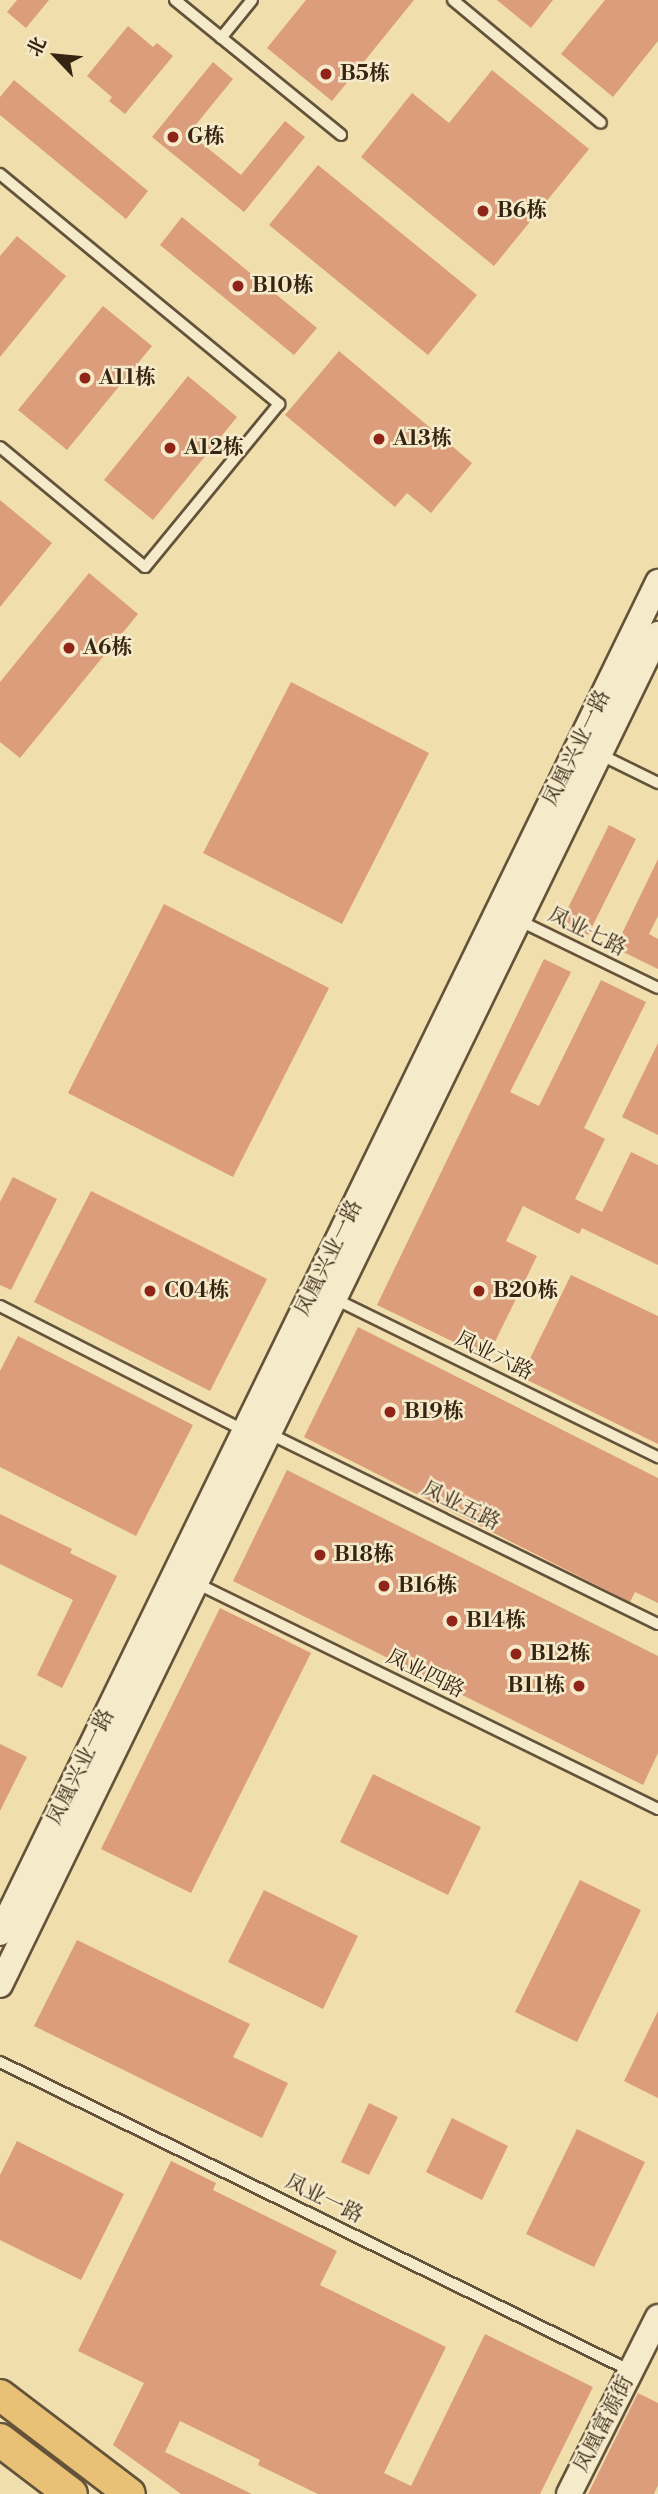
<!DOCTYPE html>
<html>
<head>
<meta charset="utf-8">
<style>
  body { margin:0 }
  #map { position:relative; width:658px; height:2494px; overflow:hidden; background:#f0dfad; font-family:"Libre Bodoni","Noto Serif SC",serif }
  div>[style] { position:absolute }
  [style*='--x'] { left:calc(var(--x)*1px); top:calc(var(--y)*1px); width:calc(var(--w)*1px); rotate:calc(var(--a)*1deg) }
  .building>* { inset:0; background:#db9d7c }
  .roads { filter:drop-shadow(2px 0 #64533a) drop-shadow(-2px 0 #64533a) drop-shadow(0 2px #64533a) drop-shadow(0 -2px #64533a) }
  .service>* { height:10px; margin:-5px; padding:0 5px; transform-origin:5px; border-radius:5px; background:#f5eaca }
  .tertiary>* { height:24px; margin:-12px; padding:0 12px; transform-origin:12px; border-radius:12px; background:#f5eaca }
  .primary>* { height:30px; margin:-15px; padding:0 15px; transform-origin:15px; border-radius:15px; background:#e8c076 }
  .trunk>* { height:32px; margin:-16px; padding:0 16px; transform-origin:16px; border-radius:16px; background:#e8c076 }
  .dots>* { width:19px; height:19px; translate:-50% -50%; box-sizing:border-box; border:4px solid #f5eaca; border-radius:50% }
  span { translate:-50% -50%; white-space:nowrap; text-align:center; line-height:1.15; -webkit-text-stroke:5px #f5eaca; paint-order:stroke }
  .poi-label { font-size:21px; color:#362413; font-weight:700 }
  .left { translate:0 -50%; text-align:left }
  .right { translate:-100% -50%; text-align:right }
  .street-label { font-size:21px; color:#362413 }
  .north { position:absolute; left:21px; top:21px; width:70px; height:70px; -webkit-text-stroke:5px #f5eaca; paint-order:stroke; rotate:296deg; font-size:19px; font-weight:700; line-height:28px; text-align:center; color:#362413 }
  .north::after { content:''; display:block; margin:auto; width:24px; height:32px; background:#362413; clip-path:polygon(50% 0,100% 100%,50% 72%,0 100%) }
</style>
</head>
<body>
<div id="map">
  <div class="building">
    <i style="clip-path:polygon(17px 0,49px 0,26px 28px,7px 12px)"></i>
    <i style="clip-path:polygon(306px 0,414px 0,332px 101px,267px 48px)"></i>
    <i style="clip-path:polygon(497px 0,553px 0,531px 28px)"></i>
    <i style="clip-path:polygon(605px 0,658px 0,658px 41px,613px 97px,561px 54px)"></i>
    <i style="clip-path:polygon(128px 26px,153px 47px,157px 43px,173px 56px,125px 114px,109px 101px,112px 97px,87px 76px)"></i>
    <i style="clip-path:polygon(213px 62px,233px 79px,189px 133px,241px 175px,285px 121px,305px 137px,244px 212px,152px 137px)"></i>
    <i style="clip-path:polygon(492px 70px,589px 149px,494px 266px,361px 157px,412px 93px,449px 123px)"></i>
    <i style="clip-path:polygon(14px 80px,148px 191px,126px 219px,0 115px,0 97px)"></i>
    <i style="clip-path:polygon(318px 165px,477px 295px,428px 355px,269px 225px)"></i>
    <i style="clip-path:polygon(182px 217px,317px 328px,294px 355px,160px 245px)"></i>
    <i style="clip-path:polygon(17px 236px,66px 276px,0 357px,0 256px)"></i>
    <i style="clip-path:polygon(103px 306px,152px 346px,67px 450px,18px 410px)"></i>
    <i style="clip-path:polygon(339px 351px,472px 463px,431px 513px,407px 493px,395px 507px,285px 415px)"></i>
    <i style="clip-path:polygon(188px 376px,237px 417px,153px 520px,104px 480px)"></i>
    <i style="clip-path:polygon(0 500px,52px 543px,0 607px)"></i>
    <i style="clip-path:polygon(89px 573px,138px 614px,20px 758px,0 742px,0 682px)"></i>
    <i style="clip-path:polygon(291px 682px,429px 753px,342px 924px,203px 853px)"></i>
    <i style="clip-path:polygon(609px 825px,636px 839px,588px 935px,561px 922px)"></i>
    <i style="clip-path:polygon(658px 859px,658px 916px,649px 934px,658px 939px,658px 969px,615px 948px)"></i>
    <i style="clip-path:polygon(164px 904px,329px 988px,233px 1177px,68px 1093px)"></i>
    <i style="clip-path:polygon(544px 959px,571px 972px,510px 1092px,539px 1106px,601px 980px,646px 1002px,584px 1128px,605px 1139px,575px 1199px,602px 1212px,631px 1152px,658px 1165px,658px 1265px,582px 1228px,579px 1234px,523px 1206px,506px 1241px,537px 1256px,487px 1358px,377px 1305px)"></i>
    <i style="clip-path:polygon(658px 1043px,658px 1135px,622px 1117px)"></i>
    <i style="clip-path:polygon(13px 1177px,57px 1199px,11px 1290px,0 1285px,0 1202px)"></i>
    <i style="clip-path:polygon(91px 1191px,267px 1279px,210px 1391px,34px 1302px)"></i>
    <i style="clip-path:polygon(571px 1275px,658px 1316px,658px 1444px,521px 1377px)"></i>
    <i style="clip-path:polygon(358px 1327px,658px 1478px,658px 1603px,635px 1592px,630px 1602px,304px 1437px)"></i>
    <i style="clip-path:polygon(18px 1336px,193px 1425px,136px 1536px,0 1467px,0 1371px)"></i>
    <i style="clip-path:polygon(287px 1470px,658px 1656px,658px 1753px,643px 1785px,233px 1581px)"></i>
    <i style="clip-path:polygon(0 1514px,72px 1549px,70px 1553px,117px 1576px,62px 1688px,37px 1675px,73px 1600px,0 1564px)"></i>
    <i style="clip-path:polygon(220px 1608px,311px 1653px,191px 1893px,101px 1849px)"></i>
    <i style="clip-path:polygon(0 1744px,27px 1757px,0 1811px)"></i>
    <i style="clip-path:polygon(373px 1774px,481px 1827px,448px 1895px,340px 1842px)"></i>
    <i style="clip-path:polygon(580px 1880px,641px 1910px,577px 2042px,515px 2012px)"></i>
    <i style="clip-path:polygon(264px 1890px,358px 1936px,323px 2009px,228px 1962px)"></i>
    <i style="clip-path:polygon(77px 1940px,250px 2024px,233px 2057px,288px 2083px,262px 2138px,34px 2026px)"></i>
    <i style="clip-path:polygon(658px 2011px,658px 2098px,624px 2081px)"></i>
    <i style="clip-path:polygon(369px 2103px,398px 2117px,369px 2175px,341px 2162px)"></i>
    <i style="clip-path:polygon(452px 2118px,508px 2146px,482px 2200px,426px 2172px)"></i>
    <i style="clip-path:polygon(577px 2129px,645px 2162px,594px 2267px,526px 2234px)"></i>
    <i style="clip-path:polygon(17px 2141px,124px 2194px,81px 2280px,0 2240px,0 2175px)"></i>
    <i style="clip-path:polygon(171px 2161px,216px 2183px,213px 2190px,337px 2251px,320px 2285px,446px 2347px,384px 2473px,411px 2486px,485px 2334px,593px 2387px,540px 2494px,318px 2494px,258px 2465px,260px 2460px,180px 2421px,165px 2452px,252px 2494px,181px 2494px,113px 2445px,144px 2383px,78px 2351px)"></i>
    <i style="clip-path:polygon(638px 2393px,658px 2403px,658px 2485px,654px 2494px,588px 2494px)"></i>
  </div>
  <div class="roads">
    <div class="service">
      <i style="--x:175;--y:0;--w:214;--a:39.1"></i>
      <i style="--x:453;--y:0;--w:192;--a:39.7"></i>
      <i style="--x:221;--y:38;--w:49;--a:-50.8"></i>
      <i style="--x:0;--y:174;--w:362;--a:39.5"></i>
      <i style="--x:279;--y:404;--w:211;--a:129.4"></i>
      <i style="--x:145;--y:567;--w:188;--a:-140.4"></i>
      <i style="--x:599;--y:754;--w:66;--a:26.2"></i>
      <i style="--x:520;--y:921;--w:153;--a:25.9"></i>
      <i style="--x:335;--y:1299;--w:360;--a:26.1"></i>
      <i style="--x:0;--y:1306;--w:273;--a:27"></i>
      <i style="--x:268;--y:1433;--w:434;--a:26.1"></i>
      <i style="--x:198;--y:1584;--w:512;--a:26.06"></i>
      <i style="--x:0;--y:2062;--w:703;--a:26.09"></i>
    </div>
    <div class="tertiary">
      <i style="--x:0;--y:1933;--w:1503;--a:-64.03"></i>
      <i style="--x:0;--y:1985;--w:1503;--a:-64.03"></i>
      <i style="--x:569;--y:2494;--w:198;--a:-63.3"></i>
    </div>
    <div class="primary">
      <i style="--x:0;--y:2395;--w:163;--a:37.3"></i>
    </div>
    <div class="trunk">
      <i style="--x:0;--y:2440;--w:89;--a:37.3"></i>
    </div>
  </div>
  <div class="dots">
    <i style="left:326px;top:74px;background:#8f2418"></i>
    <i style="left:173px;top:137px;background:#8f2418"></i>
    <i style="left:483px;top:211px;background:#8f2418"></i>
    <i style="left:238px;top:286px;background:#8f2418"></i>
    <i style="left:85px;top:378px;background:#8f2418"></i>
    <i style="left:379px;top:439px;background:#8f2418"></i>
    <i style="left:170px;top:448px;background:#8f2418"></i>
    <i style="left:69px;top:648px;background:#8f2418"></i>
    <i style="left:150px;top:1291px;background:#8f2418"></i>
    <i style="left:479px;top:1291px;background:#8f2418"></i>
    <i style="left:390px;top:1412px;background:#8f2418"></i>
    <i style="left:320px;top:1555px;background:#8f2418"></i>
    <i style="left:384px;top:1586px;background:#8f2418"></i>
    <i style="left:452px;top:1621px;background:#8f2418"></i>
    <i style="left:516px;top:1654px;background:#8f2418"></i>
    <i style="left:579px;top:1686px;background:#8f2418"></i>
  </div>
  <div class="poi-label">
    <span class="left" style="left:340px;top:74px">B5栋</span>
    <span class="left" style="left:187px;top:137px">G栋</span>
    <span class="left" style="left:497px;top:211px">B6栋</span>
    <span class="left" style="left:252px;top:286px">B10栋</span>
    <span class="left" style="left:99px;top:378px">A11栋</span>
    <span class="left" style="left:393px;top:439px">A13栋</span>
    <span class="left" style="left:184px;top:448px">A12栋</span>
    <span class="left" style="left:83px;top:648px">A6栋</span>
    <span class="left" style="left:164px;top:1291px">C04栋</span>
    <span class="left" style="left:493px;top:1291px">B20栋</span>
    <span class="left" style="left:404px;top:1412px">B19栋</span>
    <span class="left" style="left:334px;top:1555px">B18栋</span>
    <span class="left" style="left:398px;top:1586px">B16栋</span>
    <span class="left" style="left:466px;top:1621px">B14栋</span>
    <span class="left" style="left:530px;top:1654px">B12栋</span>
    <span class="right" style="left:565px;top:1686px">B11栋</span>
  </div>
  <div class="street-label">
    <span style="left:577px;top:748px;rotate:-64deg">凤凰兴业一路</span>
    <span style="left:587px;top:932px;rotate:26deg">凤业七路</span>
    <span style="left:329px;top:1258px;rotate:-64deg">凤凰兴业一路</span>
    <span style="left:494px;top:1356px;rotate:26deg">凤业六路</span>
    <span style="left:461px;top:1506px;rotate:26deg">凤业五路</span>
    <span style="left:425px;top:1674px;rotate:26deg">凤业四路</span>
    <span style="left:81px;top:1767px;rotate:-64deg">凤凰兴业一路</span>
    <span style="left:324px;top:2199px;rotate:26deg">凤业一路</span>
    <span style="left:604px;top:2424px;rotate:-63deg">凤凰富源街</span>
  </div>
  <div class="north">北</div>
</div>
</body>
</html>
